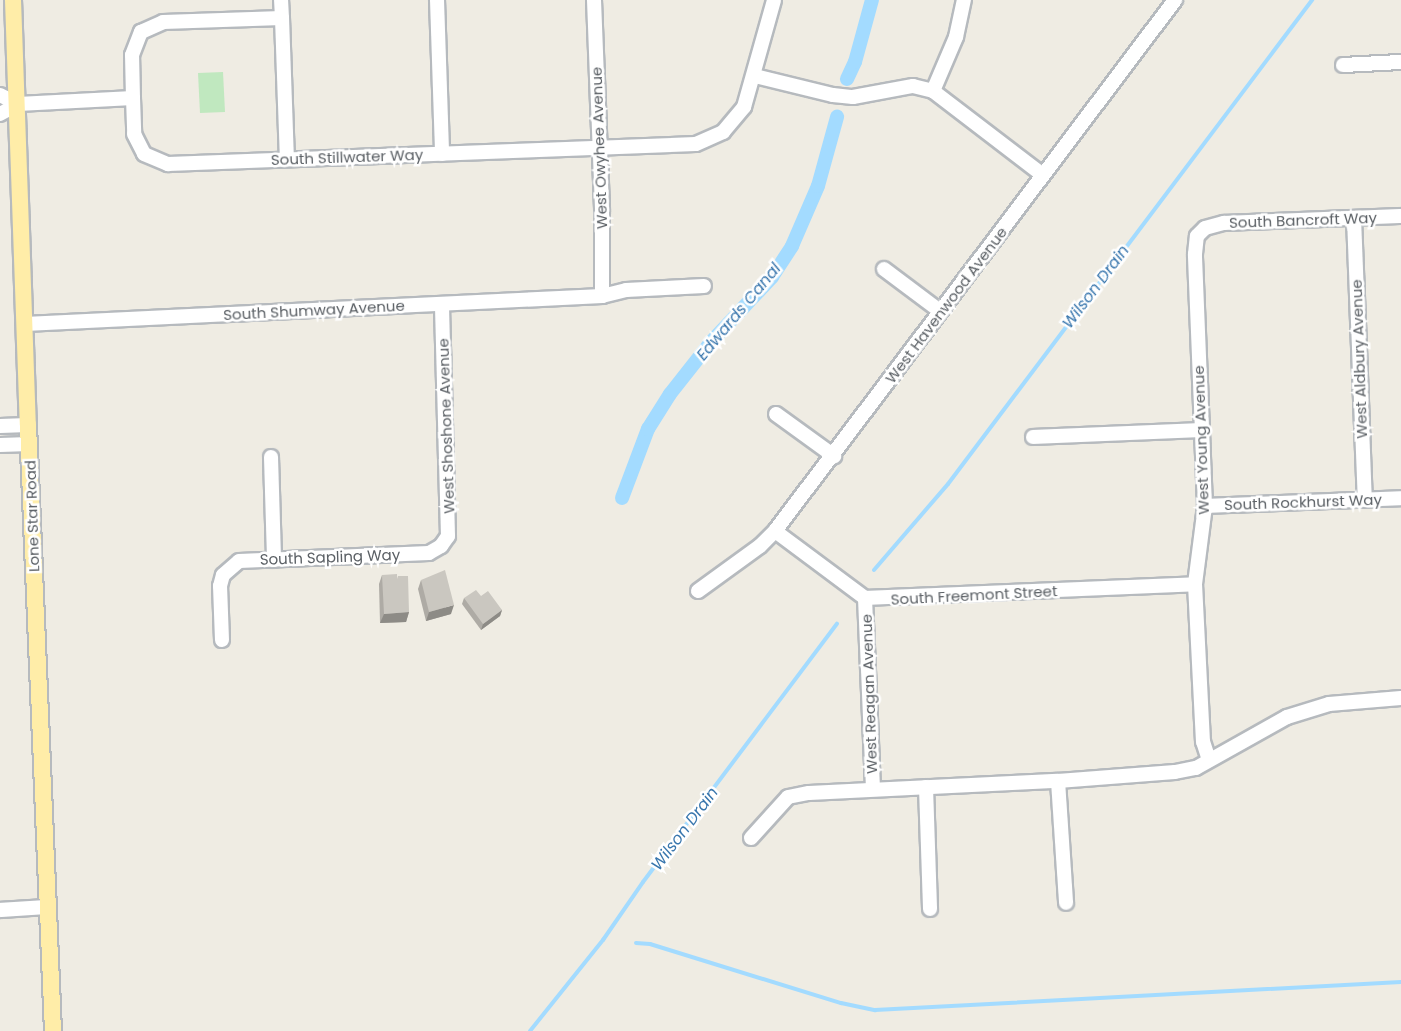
<!DOCTYPE html>
<html>
<head>
<meta charset="utf-8">
<style>
  body { margin:0 }
  #map { position:relative; width:1401px; height:1031px; overflow:hidden; background:#efece3; font-family:Poppins,sans-serif }
  div>[style] { position:absolute }
  [style*='--x'] { left:calc(var(--x)*1px); top:calc(var(--y)*1px); width:calc(var(--w)*1px); rotate:calc(var(--a)*1deg) }
  .green>* { inset:0; background:#c0e8bf }
  .stream>* { height:4px; margin:-2px; padding:0 2px; transform-origin:2px; border-radius:2px; background:#a3dbff }
  .canal>* { height:14px; margin:-7px; padding:0 7px; transform-origin:7px; border-radius:7px; background:#a3dbff }
  .roads { filter:drop-shadow(2px 0 #b6babe) drop-shadow(-2px 0 #b6babe) drop-shadow(0 2px #b6babe) drop-shadow(0 -2px #b6babe) }
  .minor>* { height:14px; margin:-7px; padding:0 7px; transform-origin:7px; border-radius:7px; background:#fff }
  .major>* { height:16px; margin:-8px; padding:0 8px; transform-origin:8px; border-radius:8px; background:#ffeda8 }
  .wall>* { inset:0; background:#aeaba5 }
  .shaded-wall>* { inset:0; background:#8d8b86 }
  .building>* { inset:0; background:#cac7c0 }
  span { translate:-50% -50%; white-space:nowrap; text-align:center; line-height:1.15; -webkit-text-stroke:5px #fff; paint-order:stroke }
  .street-label { font-size:15px; color:#5b6065 }
  .water-label { font-size:16px; color:#3876ad; font-style:italic }
</style>
</head>
<body>
<div id="map">
  <div class="green">
    <i style="clip-path:polygon(223px 72px,225px 112px,200px 113px,198px 73px)"></i>
  </div>
  <div class="stream">
    <i style="--x:874;--y:570;--w:113;--a:-49.3"></i>
    <i style="--x:948;--y:484;--w:606;--a:-53.05"></i>
    <i style="--x:636;--y:943;--w:14;--a:4"></i>
    <i style="--x:650;--y:944;--w:200;--a:17.2"></i>
    <i style="--x:841;--y:1003;--w:35;--a:12"></i>
    <i style="--x:875;--y:1010;--w:527;--a:-3.05"></i>
    <i style="--x:530;--y:1031;--w:117;--a:-51.3"></i>
    <i style="--x:603;--y:940;--w:70;--a:-55.4"></i>
    <i style="--x:643;--y:882;--w:323;--a:-53.1"></i>
  </div>
  <div class="canal">
    <i style="--x:847;--y:79;--w:19;--a:-65"></i>
    <i style="--x:855;--y:62;--w:64;--a:-74.7"></i>
    <i style="--x:622;--y:498;--w:74;--a:-69.4"></i>
    <i style="--x:648;--y:429;--w:41;--a:-57.8"></i>
    <i style="--x:670;--y:394;--w:66;--a:-51.7"></i>
    <i style="--x:711;--y:342;--w:89;--a:-46.8"></i>
    <i style="--x:772;--y:277;--w:37;--a:-57"></i>
    <i style="--x:792;--y:246;--w:65;--a:-66.6"></i>
    <i style="--x:818;--y:186;--w:72;--a:-74.6"></i>
  </div>
  <div class="roads">
    <div class="minor">
      <i style="--x:437;--y:0;--w:154;--a:88.1"></i>
      <i style="--x:594;--y:0;--w:212;--a:87.8"></i>
      <i style="--x:602;--y:212;--w:84;--a:90"></i>
      <i style="--x:282;--y:18;--w:141;--a:88"></i>
      <i style="--x:1343;--y:65;--w:58;--a:-3"></i>
      <i style="--x:755;--y:76;--w:80;--a:13.7"></i>
      <i style="--x:833;--y:95;--w:20;--a:6"></i>
      <i style="--x:853;--y:97;--w:61;--a:-10.4"></i>
      <i style="--x:913;--y:86;--w:21;--a:14"></i>
      <i style="--x:933;--y:91;--w:138;--a:37.4"></i>
      <i style="--x:933;--y:91;--w:59;--a:-66.9"></i>
      <i style="--x:956;--y:37;--w:38;--a:-78"></i>
      <i style="--x:0;--y:95;--w:20;--a:27"></i>
      <i style="--x:133;--y:98;--w:43;--a:-91.3"></i>
      <i style="--x:132;--y:55;--w:25;--a:-69"></i>
      <i style="--x:141;--y:32;--w:24;--a:-24"></i>
      <i style="--x:163;--y:22;--w:119;--a:-1.9"></i>
      <i style="--x:282;--y:18;--w:18;--a:-93"></i>
      <i style="--x:0;--y:114;--w:21;--a:-29"></i>
      <i style="--x:18;--y:104;--w:115;--a:-3"></i>
      <i style="--x:133;--y:98;--w:36;--a:88"></i>
      <i style="--x:134;--y:134;--w:22;--a:63"></i>
      <i style="--x:144;--y:154;--w:26;--a:23"></i>
      <i style="--x:168;--y:164;--w:528;--a:-2.17"></i>
      <i style="--x:696;--y:144;--w:30;--a:-24"></i>
      <i style="--x:723;--y:132;--w:33;--a:-50"></i>
      <i style="--x:744;--y:107;--w:111;--a:-74.3"></i>
      <i style="--x:1354;--y:218;--w:282;--a:87.8"></i>
      <i style="--x:884;--y:269;--w:70;--a:36.9"></i>
      <i style="--x:25;--y:324;--w:578;--a:-2.78"></i>
      <i style="--x:602;--y:296;--w:25;--a:-14"></i>
      <i style="--x:626;--y:290;--w:78;--a:-2.9"></i>
      <i style="--x:776;--y:414;--w:72;--a:35.9"></i>
      <i style="--x:0;--y:426;--w:28;--a:-2"></i>
      <i style="--x:1033;--y:437;--w:168;--a:-2.4"></i>
      <i style="--x:0;--y:445;--w:29;--a:-2"></i>
      <i style="--x:271;--y:457;--w:103;--a:88.3"></i>
      <i style="--x:1205;--y:506;--w:196;--a:-2.3"></i>
      <i style="--x:775;--y:531;--w:112;--a:36.7"></i>
      <i style="--x:865;--y:598;--w:330;--a:-2.4"></i>
      <i style="--x:698;--y:591;--w:77;--a:-36"></i>
      <i style="--x:760;--y:546;--w:21;--a:-45"></i>
      <i style="--x:775;--y:531;--w:665;--a:-53.01"></i>
      <i style="--x:865;--y:598;--w:191;--a:87.6"></i>
      <i style="--x:222;--y:640;--w:54;--a:-92.1"></i>
      <i style="--x:220;--y:586;--w:11;--a:-75"></i>
      <i style="--x:223;--y:575;--w:21;--a:-41"></i>
      <i style="--x:239;--y:561;--w:190;--a:-2.4"></i>
      <i style="--x:429;--y:553;--w:14;--a:-30"></i>
      <i style="--x:441;--y:546;--w:12;--a:-55"></i>
      <i style="--x:448;--y:536;--w:232;--a:-91.5"></i>
      <i style="--x:1209;--y:760;--w:19;--a:-108"></i>
      <i style="--x:1203;--y:742;--w:158;--a:-92.9"></i>
      <i style="--x:1195;--y:584;--w:79;--a:-82.7"></i>
      <i style="--x:1205;--y:506;--w:252;--a:-92.3"></i>
      <i style="--x:1195;--y:254;--w:18;--a:-84"></i>
      <i style="--x:1197;--y:236;--w:11;--a:-45"></i>
      <i style="--x:1205;--y:228;--w:20;--a:-15"></i>
      <i style="--x:1224;--y:223;--w:177;--a:-2.3"></i>
      <i style="--x:1058;--y:781;--w:122;--a:86.2"></i>
      <i style="--x:926;--y:787;--w:122;--a:88.1"></i>
      <i style="--x:751;--y:838;--w:55;--a:-47.9"></i>
      <i style="--x:788;--y:797;--w:21;--a:-11"></i>
      <i style="--x:809;--y:793;--w:249;--a:-2.8"></i>
      <i style="--x:1058;--y:781;--w:117;--a:-4.4"></i>
      <i style="--x:1175;--y:772;--w:21;--a:-11"></i>
      <i style="--x:1196;--y:768;--w:104;--a:-29.3"></i>
      <i style="--x:1287;--y:717;--w:44;--a:-17.2"></i>
      <i style="--x:1329;--y:704;--w:72;--a:-4.8"></i>
      <i style="--x:0;--y:910;--w:47;--a:-3.7"></i>
    </div>
    <div class="major">
      <i style="--x:13;--y:0;--w:425;--a:88"></i>
      <i style="--x:28;--y:425;--w:607;--a:87.64"></i>
    </div>
  </div>
  <div class="wall">
    <i style="clip-path:polygon(382px 575px,397px 579px,409px 612px,406px 622px,380px 623px,379px 584px)"></i>
    <i style="clip-path:polygon(421px 580px,451px 614px,426px 621px,418px 589px)"></i>
    <i style="clip-path:polygon(464px 598px,502px 610px,500px 616px,481px 630px,462px 604px)"></i>
  </div>
  <div class="shaded-wall">
    <i style="clip-path:polygon(454px 605px,451px 614px,426px 621px,429px 612px)"></i>
    <i style="clip-path:polygon(502px 610px,500px 616px,481px 630px,483px 624px)"></i>
    <i style="clip-path:polygon(409px 612px,406px 622px,380px 623px,384px 614px)"></i>
  </div>
  <div class="building">
    <i style="clip-path:polygon(445px 570px,454px 605px,429px 612px,421px 580px)"></i>
    <i style="clip-path:polygon(397px 574px,397px 579px,398px 576px,408px 576px,409px 612px,384px 614px,382px 575px)"></i>
    <i style="clip-path:polygon(476px 590px,481px 596px,488px 591px,502px 610px,483px 624px,464px 598px)"></i>
  </div>
  <div class="street-label">
    <span style="left:599px;top:148px;rotate:-92deg">West Owyhee Avenue</span>
    <span style="left:347px;top:157px;rotate:-2deg">South Stillwater Way</span>
    <span style="left:1303px;top:220px;rotate:-2deg">South Bancroft Way</span>
    <span style="left:946px;top:305px;rotate:-53deg">West Havenwood Avenue</span>
    <span style="left:314px;top:310px;rotate:-3deg">South Shumway Avenue</span>
    <span style="left:1359px;top:359px;rotate:-92deg">West Aldbury Avenue</span>
    <span style="left:446px;top:426px;rotate:-92deg">West Shoshone Avenue</span>
    <span style="left:1201px;top:440px;rotate:-92deg">West Young Avenue</span>
    <span style="left:1303px;top:502px;rotate:-2deg">South Rockhurst Way</span>
    <span style="left:32px;top:516px;rotate:-92deg">Lone Star Road</span>
    <span style="left:330px;top:557px;rotate:-2deg">South Sapling Way</span>
    <span style="left:974px;top:595px;rotate:-3deg">South Freemont Street</span>
    <span style="left:869px;top:694px;rotate:-92deg">West Reagan Avenue</span>
  </div>
  <div class="water-label">
    <span style="left:1096px;top:287px;rotate:-53deg">Wilson Drain</span>
    <span style="left:739px;top:312px;rotate:-50deg">Edwards Canal</span>
    <span style="left:685px;top:829px;rotate:-53deg">Wilson Drain</span>
  </div>
</div>
</body>
</html>
